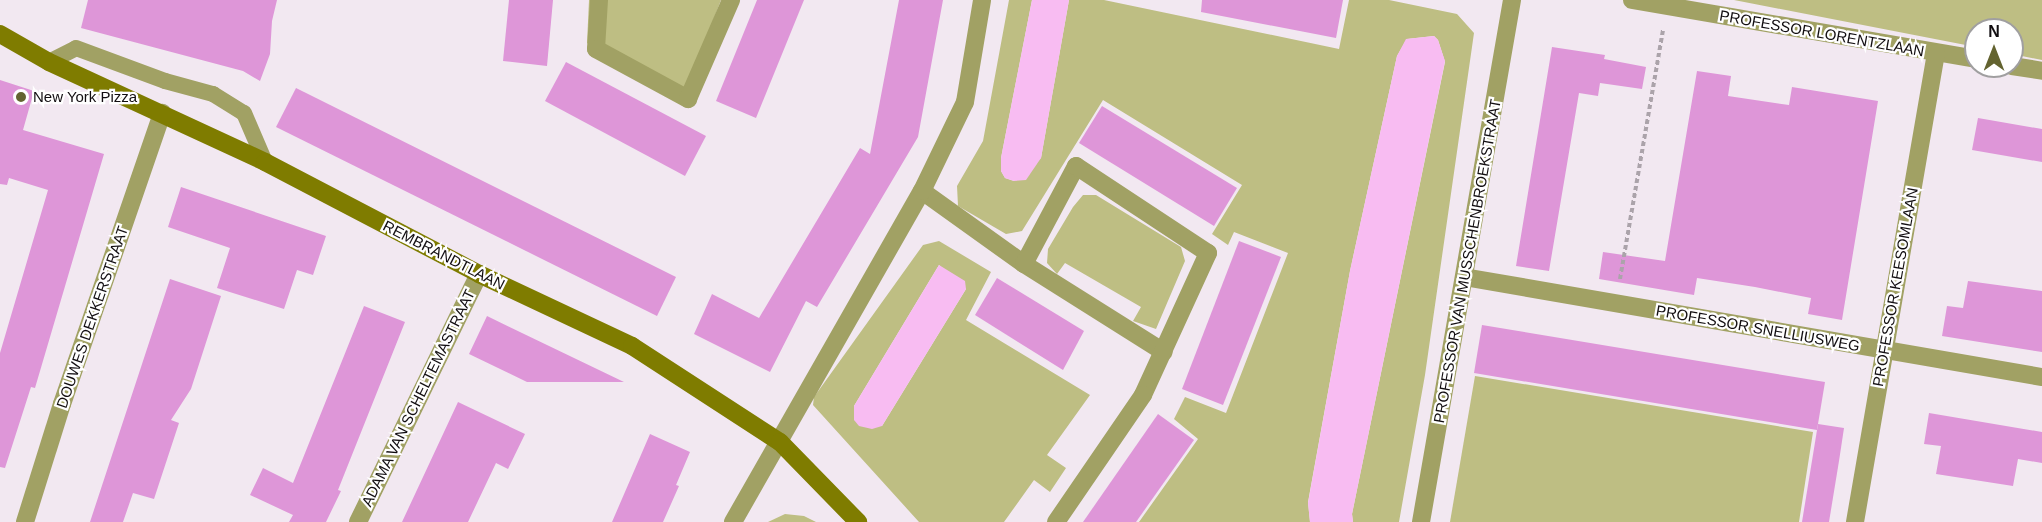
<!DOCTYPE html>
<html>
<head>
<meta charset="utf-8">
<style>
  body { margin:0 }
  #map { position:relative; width:2042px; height:522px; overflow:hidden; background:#f2e8f1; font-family:Arial,sans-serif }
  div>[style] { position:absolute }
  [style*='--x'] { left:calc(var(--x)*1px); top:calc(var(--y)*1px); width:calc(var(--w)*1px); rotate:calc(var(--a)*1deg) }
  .green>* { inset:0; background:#bebe83 }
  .water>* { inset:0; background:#f8bcf2 }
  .building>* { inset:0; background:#de96d8 }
  .path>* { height:4px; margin-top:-2px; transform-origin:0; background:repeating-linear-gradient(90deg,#aba3aa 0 4.5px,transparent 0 7.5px) }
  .lane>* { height:16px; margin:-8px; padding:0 8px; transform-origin:8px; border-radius:8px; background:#a1a164 }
  .street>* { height:18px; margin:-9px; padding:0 9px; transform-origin:9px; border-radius:9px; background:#a1a164 }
  .secondary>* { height:18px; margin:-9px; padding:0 9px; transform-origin:9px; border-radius:9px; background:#7f7c00 }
  .dots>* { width:16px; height:16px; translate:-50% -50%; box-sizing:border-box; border:3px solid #fff; border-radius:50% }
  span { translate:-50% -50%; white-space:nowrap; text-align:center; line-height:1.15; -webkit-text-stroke:4.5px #fff; paint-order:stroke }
  .street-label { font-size:15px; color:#120e11 }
  .poi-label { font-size:15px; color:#120e11 }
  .left { translate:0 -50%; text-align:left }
  .north { position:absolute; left:1964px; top:18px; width:60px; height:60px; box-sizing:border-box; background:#fff; border:2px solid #a09fa0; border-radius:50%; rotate:0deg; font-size:16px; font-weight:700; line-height:24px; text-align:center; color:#120e11 }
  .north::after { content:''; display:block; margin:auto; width:21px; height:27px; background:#636330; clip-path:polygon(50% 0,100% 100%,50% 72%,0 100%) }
</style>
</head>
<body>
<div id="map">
  <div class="green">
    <i style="clip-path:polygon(589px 0,721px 0,689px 83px,682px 90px,634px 70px,587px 43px)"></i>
    <i style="clip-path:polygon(1009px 0,1032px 0,1001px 158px,1001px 171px,1005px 178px,1014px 181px,1041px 158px,1069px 0,1104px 0,1339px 49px,1349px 0,1389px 0,1457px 14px,1474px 33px,1425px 375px,1399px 522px,1353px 522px,1352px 514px,1445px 62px,1438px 40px,1434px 36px,1407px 39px,1397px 56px,1350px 271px,1308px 502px,1310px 522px,1139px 522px,1198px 439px,1174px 419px,1185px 397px,1226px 413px,1288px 253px,1234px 232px,1228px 245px,1212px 234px,1242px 185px,1103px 100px,1022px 231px,1006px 234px,958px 206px,957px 186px,983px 141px)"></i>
    <i style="clip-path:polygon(1734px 0,2042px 0,2042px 60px,2012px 54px,2012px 30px,1976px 30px,1976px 47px)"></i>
    <i style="clip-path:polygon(1083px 195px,1096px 195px,1181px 247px,1185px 261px,1156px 329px,1133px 321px,1141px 307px,1065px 263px,1057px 274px,1047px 263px,1048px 249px,1073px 207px)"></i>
    <i style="clip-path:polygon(evenodd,939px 241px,991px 272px,966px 320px,1090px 395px,1047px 455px,1066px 468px,1050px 492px,1034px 480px,1004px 522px,919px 522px,813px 405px,814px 397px,923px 245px,939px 241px,939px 265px,966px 289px,882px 426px,854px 406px,939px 265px)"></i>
    <i style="clip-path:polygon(1475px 376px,1813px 432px,1799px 522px,1450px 522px)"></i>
    <i style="clip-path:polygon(785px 514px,804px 516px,816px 522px,768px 522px)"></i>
  </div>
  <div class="water">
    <i style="clip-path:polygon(1032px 0,1069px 0,1041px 158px,1026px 180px,1014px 181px,1005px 178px,1001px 171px,1001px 158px)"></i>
    <i style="clip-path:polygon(1434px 36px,1438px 40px,1445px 61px,1352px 514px,1353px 522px,1310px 522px,1308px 503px,1350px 271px,1397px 56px,1406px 39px)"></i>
    <i style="clip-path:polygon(939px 265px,965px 281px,966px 289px,882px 426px,872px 429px,859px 426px,854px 420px,854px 406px)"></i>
  </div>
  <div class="building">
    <i style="clip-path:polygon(88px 0,277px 0,272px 21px,270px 54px,260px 81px,243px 71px,81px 28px)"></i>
    <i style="clip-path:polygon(509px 0,553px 0,547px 66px,503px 61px)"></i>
    <i style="clip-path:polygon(757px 0,804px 0,756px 118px,716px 101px)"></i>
    <i style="clip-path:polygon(899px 0,943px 0,918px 137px,817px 307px,806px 301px,770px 372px,694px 334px,712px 294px,759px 318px,860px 148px,870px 154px)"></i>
    <i style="clip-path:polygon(1202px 0,1343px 0,1336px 38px,1201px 12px)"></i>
    <i style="clip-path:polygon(1552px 47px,1605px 55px,1604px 59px,1646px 67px,1642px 89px,1600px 83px,1598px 96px,1579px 93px,1549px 271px,1516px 266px)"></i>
    <i style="clip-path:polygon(566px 62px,706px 136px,685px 176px,545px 101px)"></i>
    <i style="clip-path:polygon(1697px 71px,1731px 76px,1728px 96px,1789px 105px,1792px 87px,1878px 101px,1842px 320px,1808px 314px,1811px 298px,1755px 287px,1697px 278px,1694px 295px,1599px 279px,1603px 252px,1665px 261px)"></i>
    <i style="clip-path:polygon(0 80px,34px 91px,23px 130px,104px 154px,35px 388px,31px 387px,5px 468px,0 467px,0 353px,48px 190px,9px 178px,7px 185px,0 184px)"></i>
    <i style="clip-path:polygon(296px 88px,676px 277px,657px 316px,276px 127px)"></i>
    <i style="clip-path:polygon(1102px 106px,1237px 188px,1214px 226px,1079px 143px)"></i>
    <i style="clip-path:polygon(1978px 118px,2042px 129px,2042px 162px,1972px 150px)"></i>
    <i style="clip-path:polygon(181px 187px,326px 236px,313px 275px,297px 270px,284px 309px,217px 288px,230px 248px,168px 227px)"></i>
    <i style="clip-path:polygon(1239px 241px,1281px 257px,1223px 405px,1182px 389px)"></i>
    <i style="clip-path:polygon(997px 278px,1084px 331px,1063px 370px,975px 315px)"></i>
    <i style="clip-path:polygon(170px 279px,221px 296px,191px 389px,171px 420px,179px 423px,154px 499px,133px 493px,123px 522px,90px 522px)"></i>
    <i style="clip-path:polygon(1968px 281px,2042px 291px,2042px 352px,1942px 336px,1947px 306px,1963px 308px)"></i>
    <i style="clip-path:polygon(364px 306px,405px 322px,338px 490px,341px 491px,326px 522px,289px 522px,293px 515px,250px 495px,263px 468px,293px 483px)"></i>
    <i style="clip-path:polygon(487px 316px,522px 333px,624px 382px,527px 382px,469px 354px)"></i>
    <i style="clip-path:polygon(1482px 325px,1825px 382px,1817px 430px,1474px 373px)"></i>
    <i style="clip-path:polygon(458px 402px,525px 434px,508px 469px,496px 463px,468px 522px,402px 522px)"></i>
    <i style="clip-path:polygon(1929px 413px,2042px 432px,2042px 463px,2018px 459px,2013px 486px,1936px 474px,1941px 446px,1924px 444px)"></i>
    <i style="clip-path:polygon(1158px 414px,1194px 440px,1136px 522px,1083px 522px)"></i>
    <i style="clip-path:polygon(1818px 424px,1844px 428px,1839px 461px,1829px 522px,1802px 522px)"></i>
    <i style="clip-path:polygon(650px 434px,690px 452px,676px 485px,679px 486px,663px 522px,612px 522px)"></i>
  </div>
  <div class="path">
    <i style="--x:1620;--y:279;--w:254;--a:-80.2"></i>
  </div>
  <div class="lane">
    <i style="--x:49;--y:62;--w:30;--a:-27"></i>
    <i style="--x:76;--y:48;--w:95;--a:20.3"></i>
    <i style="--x:165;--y:81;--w:50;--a:15.2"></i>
    <i style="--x:213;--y:94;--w:36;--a:32"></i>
    <i style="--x:244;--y:113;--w:53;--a:66.8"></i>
  </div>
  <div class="street">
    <i style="--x:599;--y:0;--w:49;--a:93.5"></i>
    <i style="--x:596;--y:49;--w:105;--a:28.5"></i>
    <i style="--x:688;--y:99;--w:108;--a:-66.5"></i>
    <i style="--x:1632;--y:0;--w:349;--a:9.7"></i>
    <i style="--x:2012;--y:66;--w:30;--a:9"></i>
    <i style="--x:922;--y:191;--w:125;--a:35.6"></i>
    <i style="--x:1024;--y:264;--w:165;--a:32.2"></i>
    <i style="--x:1024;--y:264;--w:111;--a:-62"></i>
    <i style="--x:1076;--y:166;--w:158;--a:33.4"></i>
    <i style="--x:1208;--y:253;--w:156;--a:114.6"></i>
    <i style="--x:1143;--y:395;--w:154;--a:124.4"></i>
    <i style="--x:1464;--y:277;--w:587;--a:9.82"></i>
    <i style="--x:25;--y:522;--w:124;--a:-72.6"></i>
    <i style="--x:62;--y:404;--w:308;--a:-71"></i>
    <i style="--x:358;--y:522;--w:276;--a:-64"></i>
    <i style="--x:733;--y:522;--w:381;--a:-60.3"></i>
    <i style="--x:922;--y:191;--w:99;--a:-64.2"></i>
    <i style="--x:965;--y:102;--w:103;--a:-80.5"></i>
    <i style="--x:1421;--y:522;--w:530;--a:-80.11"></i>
    <i style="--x:1855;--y:522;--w:476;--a:-80.2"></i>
  </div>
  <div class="secondary">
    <i style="--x:0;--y:34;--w:56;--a:29.7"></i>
    <i style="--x:49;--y:62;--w:238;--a:24.8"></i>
    <i style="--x:265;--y:162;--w:242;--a:27.6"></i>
    <i style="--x:479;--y:274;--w:169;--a:25.2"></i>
    <i style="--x:632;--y:346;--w:176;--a:33"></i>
    <i style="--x:780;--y:442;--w:112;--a:45.7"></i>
  </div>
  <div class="dots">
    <i style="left:21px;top:97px;background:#636330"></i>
  </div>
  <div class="street-label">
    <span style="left:1822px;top:33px;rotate:10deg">PROFESSOR LORENTZLAAN</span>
    <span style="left:444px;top:255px;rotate:27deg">REMBRANDTLAAN</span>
    <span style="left:1467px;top:261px;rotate:-80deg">PROFESSOR VAN MUSSCHENBROEKSTRAAT</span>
    <span style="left:1895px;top:287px;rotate:-80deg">PROFESSOR KEESOMLAAN</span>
    <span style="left:92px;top:317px;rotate:-71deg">DOUWES DEKKERSTRAAT</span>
    <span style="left:1758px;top:328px;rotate:10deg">PROFESSOR SNELLIUSWEG</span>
    <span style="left:418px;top:398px;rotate:-64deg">ADAMA VAN SCHELTEMASTRAAT</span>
  </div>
  <div class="poi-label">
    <span class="left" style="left:33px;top:97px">New York Pizza</span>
  </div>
  <div class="north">N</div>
</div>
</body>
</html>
